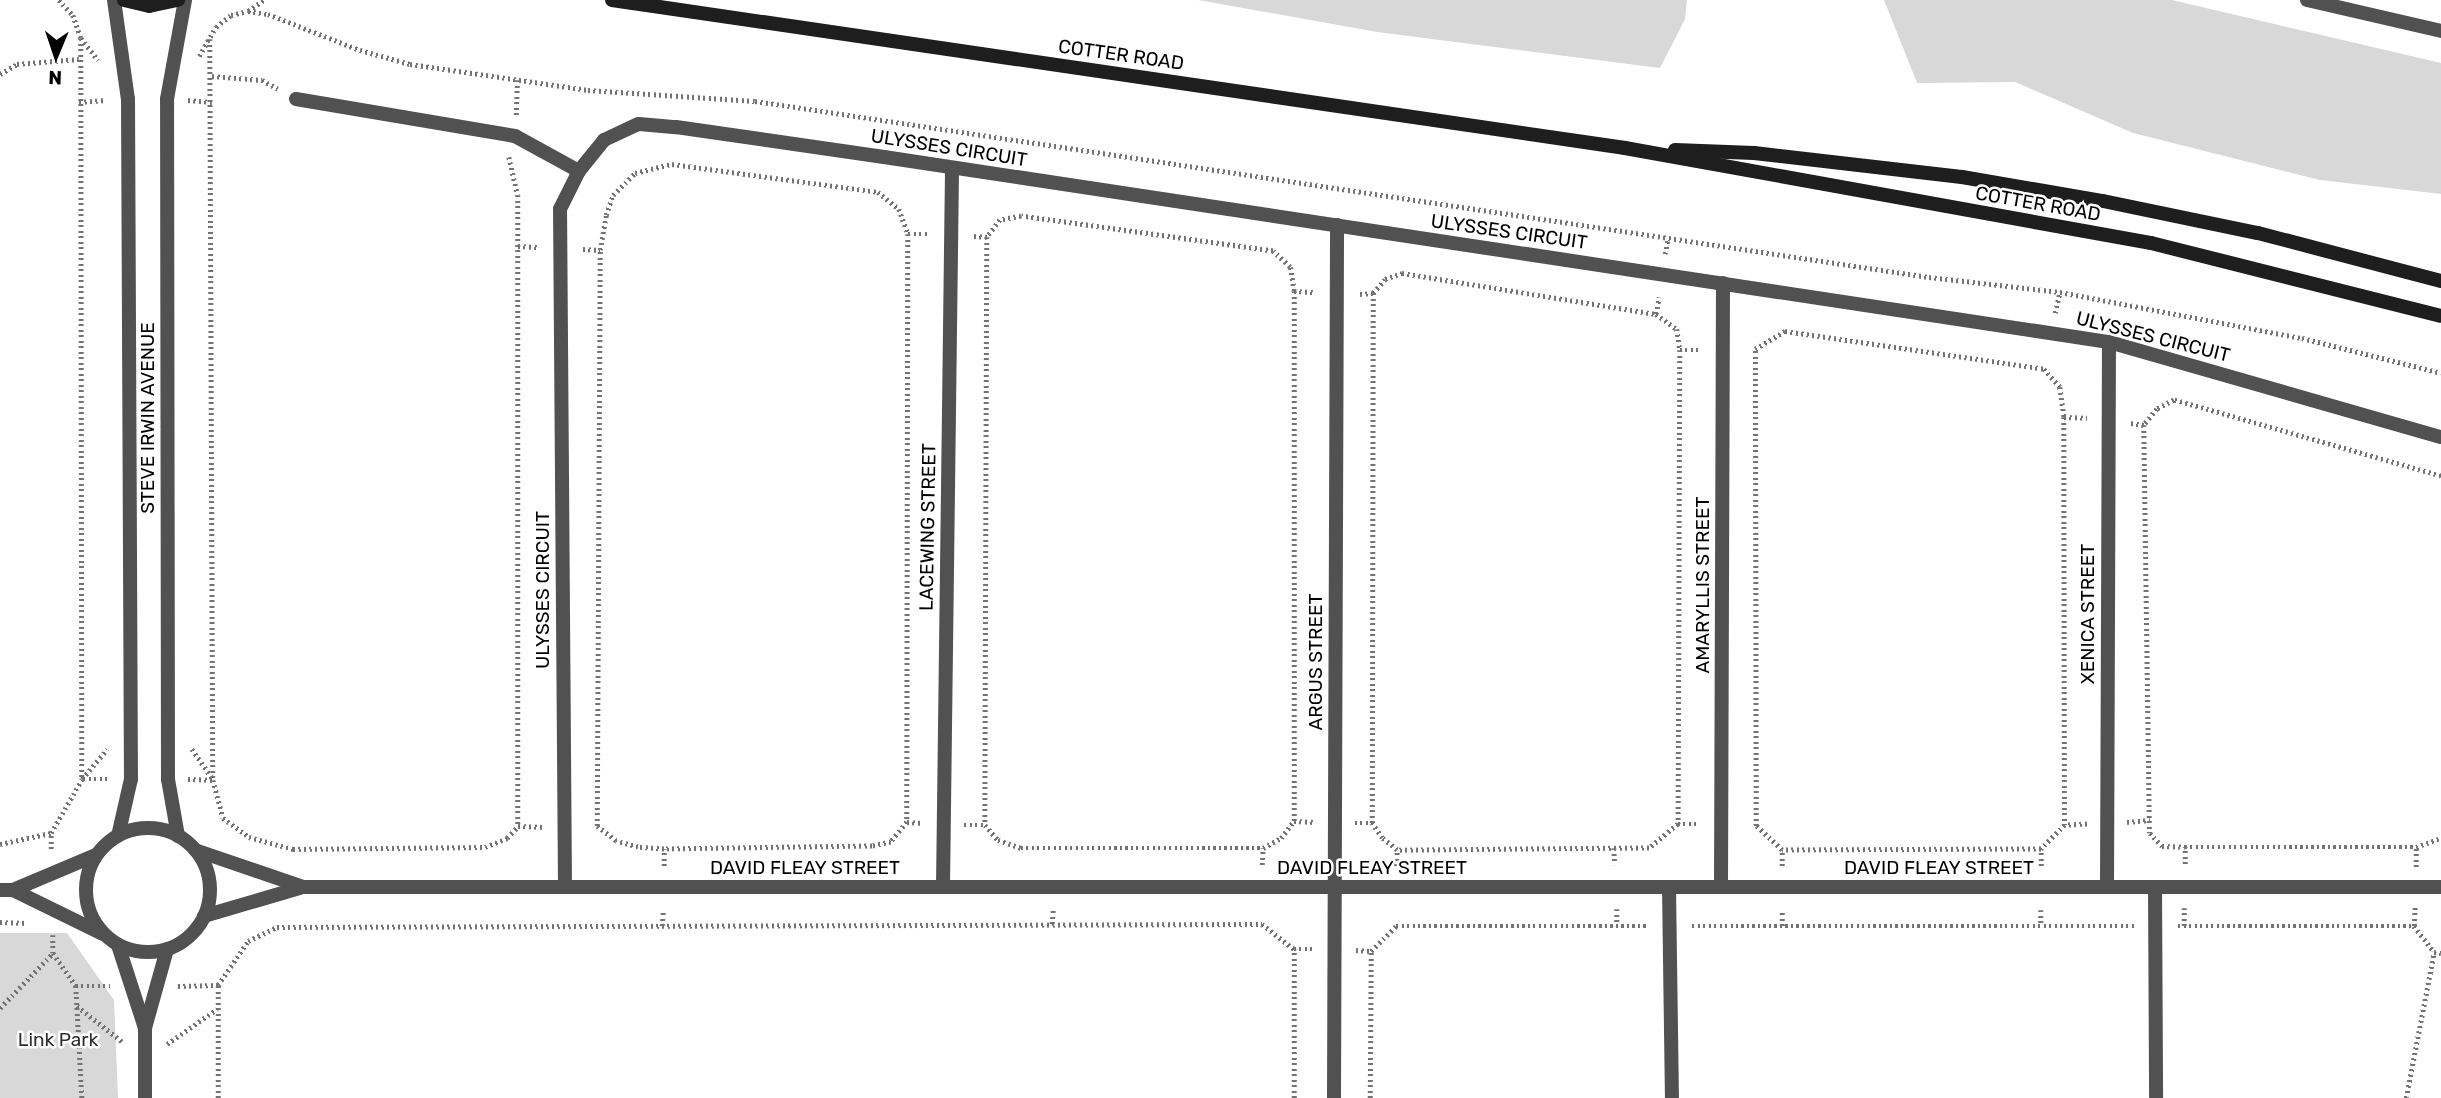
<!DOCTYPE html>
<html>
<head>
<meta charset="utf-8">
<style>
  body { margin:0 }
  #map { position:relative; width:2441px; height:1098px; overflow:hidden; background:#fff; font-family:Rubik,sans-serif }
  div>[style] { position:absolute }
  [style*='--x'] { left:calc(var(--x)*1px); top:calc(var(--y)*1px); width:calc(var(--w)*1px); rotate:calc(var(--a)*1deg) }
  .green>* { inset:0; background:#d8d8d8 }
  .path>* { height:4.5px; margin-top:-2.25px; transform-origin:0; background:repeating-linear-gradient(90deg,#737373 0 2px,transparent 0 5.5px) }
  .service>* { height:14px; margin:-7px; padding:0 7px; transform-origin:7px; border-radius:7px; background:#515151 }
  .minor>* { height:14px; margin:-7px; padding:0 7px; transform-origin:7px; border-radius:7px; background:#515151 }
  .tertiary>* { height:14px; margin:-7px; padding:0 7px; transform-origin:7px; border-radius:7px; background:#515151 }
  .tertiary>.ring { margin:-7px; padding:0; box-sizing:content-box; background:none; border:14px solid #515151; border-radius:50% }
  .secondary>* { height:14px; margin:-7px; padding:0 7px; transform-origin:7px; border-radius:7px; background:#1e1e1e }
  span { translate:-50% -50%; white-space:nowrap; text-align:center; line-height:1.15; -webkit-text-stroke:5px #fff; paint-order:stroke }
  .street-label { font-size:19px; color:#000 }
  .park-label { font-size:19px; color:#2f2f2f }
  .north { position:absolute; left:21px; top:21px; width:70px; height:70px; -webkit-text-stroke:5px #fff; paint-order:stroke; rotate:182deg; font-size:19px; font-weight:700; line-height:28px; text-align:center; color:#000 }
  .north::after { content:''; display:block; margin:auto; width:24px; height:32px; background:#000; clip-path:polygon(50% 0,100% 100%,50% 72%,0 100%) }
</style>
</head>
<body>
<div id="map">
  <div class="green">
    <i style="clip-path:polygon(1198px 0,1687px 0,1685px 19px,1660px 68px,1377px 32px)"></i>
    <i style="clip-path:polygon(1884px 0,2172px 0,2441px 63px,2441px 194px,2320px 180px,2133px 133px,2015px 82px,1917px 83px)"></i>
    <i style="clip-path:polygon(0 933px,67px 933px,114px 1000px,118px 1098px,0 1098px)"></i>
  </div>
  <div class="path">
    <i style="--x:59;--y:0;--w:21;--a:47"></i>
    <i style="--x:73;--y:15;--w:24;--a:71"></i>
    <i style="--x:81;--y:38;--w:28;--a:52"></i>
    <i style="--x:248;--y:11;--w:20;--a:9"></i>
    <i style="--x:268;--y:14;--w:99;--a:21.4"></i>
    <i style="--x:360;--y:50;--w:52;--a:15.6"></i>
    <i style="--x:410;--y:64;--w:180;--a:8.3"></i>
    <i style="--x:588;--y:90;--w:167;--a:3.8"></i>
    <i style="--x:755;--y:101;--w:1187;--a:8.53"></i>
    <i style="--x:1929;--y:277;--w:132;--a:6.5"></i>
    <i style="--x:2060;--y:292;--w:246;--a:10.8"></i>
    <i style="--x:2302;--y:338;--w:143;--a:14.1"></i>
    <i style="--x:81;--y:38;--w:741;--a:89.92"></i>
    <i style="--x:210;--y:39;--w:741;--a:89.77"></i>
    <i style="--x:213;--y:780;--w:39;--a:75"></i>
    <i style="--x:223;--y:818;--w:32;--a:36"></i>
    <i style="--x:249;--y:837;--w:46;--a:15.3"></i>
    <i style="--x:293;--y:849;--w:192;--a:-0.6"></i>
    <i style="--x:485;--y:847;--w:24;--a:-22"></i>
    <i style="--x:507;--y:838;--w:16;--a:-47"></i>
    <i style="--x:518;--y:826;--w:26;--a:2"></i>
    <i style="--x:199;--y:56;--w:34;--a:-60"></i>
    <i style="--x:216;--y:27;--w:19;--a:-39"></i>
    <i style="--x:231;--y:15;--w:17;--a:-13"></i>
    <i style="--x:248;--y:11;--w:19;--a:-35"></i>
    <i style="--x:0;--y:74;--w:20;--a:-30"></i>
    <i style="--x:17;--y:64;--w:62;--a:-4.6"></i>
    <i style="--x:212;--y:76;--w:50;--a:4.6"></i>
    <i style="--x:262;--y:80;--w:18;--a:29"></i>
    <i style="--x:188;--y:100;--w:24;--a:5"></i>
    <i style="--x:79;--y:102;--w:27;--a:-4"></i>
    <i style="--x:516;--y:115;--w:35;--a:-88"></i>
    <i style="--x:509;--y:157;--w:39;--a:77"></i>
    <i style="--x:518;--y:195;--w:631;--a:90"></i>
    <i style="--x:908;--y:234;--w:588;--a:90.1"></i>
    <i style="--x:907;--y:822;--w:26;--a:129"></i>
    <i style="--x:891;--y:842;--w:19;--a:168"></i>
    <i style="--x:872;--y:846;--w:208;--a:179.2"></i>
    <i style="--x:664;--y:849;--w:26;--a:-176"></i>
    <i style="--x:638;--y:847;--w:23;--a:-165"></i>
    <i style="--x:616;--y:841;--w:24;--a:-142"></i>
    <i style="--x:597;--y:826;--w:576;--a:-89.7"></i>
    <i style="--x:600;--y:250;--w:36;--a:-80"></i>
    <i style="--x:606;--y:215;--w:21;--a:-71"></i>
    <i style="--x:613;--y:195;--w:31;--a:-45"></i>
    <i style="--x:635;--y:173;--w:38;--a:-14"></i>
    <i style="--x:672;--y:164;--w:208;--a:7.7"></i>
    <i style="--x:878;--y:192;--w:27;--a:39"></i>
    <i style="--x:899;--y:209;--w:27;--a:70"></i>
    <i style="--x:908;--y:234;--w:22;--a:0"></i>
    <i style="--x:974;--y:236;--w:13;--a:4"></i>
    <i style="--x:518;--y:246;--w:22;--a:3"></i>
    <i style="--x:583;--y:249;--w:17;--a:3"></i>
    <i style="--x:1665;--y:254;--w:16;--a:-79"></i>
    <i style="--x:1402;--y:273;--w:257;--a:9.2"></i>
    <i style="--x:1656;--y:314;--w:26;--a:36"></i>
    <i style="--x:1677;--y:329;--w:21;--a:82"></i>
    <i style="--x:1680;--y:350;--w:474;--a:90.2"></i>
    <i style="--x:1678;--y:824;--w:38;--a:140"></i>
    <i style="--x:1649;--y:848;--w:252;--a:179.5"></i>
    <i style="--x:1397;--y:850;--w:19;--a:-141"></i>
    <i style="--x:1382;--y:838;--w:18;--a:-124"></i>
    <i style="--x:1372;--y:823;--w:530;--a:-89.89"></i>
    <i style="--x:1373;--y:293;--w:18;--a:-49"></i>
    <i style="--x:1385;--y:279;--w:18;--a:-19"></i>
    <i style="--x:1294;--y:291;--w:24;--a:-99"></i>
    <i style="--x:1290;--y:267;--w:23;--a:-137"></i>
    <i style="--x:1273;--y:251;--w:254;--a:-172.1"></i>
    <i style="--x:1021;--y:216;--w:21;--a:169"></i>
    <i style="--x:1000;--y:220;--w:21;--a:127"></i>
    <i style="--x:987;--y:237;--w:588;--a:90.19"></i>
    <i style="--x:985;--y:825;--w:20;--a:49"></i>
    <i style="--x:998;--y:840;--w:24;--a:19"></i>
    <i style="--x:1021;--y:848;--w:242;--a:0"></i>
    <i style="--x:1263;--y:848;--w:21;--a:-29"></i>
    <i style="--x:1281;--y:838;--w:21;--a:-53"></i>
    <i style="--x:1294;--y:821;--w:530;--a:-90"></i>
    <i style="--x:1294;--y:291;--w:22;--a:3"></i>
    <i style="--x:1360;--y:294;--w:13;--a:-4"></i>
    <i style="--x:2055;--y:313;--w:22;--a:-77"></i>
    <i style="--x:1656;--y:314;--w:17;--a:-80"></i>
    <i style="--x:1680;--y:350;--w:21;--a:0"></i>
    <i style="--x:2064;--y:417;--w:408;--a:89.9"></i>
    <i style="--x:2131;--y:423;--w:13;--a:9"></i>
    <i style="--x:2441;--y:476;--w:278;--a:-164.1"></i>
    <i style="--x:2174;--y:400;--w:19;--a:152"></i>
    <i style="--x:2157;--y:409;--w:21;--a:129"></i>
    <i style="--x:2144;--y:425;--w:408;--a:89.2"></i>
    <i style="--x:2150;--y:833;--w:18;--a:47"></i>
    <i style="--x:2162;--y:846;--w:23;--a:2"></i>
    <i style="--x:2185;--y:847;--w:231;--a:0"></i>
    <i style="--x:2416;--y:847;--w:27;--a:-20"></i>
    <i style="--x:192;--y:749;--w:37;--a:55"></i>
    <i style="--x:83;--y:779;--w:26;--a:0"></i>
    <i style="--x:188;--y:779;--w:25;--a:2"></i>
    <i style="--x:1294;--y:821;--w:21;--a:3"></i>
    <i style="--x:907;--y:822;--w:16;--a:4"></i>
    <i style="--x:2127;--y:822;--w:23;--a:-5"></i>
    <i style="--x:1355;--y:823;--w:17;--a:0"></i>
    <i style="--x:1678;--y:824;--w:20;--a:0"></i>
    <i style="--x:2087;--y:824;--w:22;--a:177"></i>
    <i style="--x:2065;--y:825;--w:34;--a:135"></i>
    <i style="--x:2041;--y:849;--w:259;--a:179.8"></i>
    <i style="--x:1782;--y:850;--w:35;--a:-137"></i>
    <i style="--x:1756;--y:826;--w:477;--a:-90.1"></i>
    <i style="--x:1755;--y:349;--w:35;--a:-31"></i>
    <i style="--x:1785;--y:331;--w:262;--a:8.3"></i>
    <i style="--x:2044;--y:369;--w:24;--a:48"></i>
    <i style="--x:2060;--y:387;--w:30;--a:82"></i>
    <i style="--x:2064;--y:417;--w:23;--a:2"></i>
    <i style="--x:964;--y:825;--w:21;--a:0"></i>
    <i style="--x:0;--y:844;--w:52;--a:-12.2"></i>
    <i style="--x:1614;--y:848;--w:17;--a:87"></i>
    <i style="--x:51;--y:849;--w:16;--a:-90"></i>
    <i style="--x:51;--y:833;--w:62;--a:-60.1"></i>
    <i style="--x:82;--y:779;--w:39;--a:-50"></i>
    <i style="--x:2185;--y:864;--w:17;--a:-90"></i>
    <i style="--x:1262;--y:865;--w:17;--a:-87"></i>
    <i style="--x:664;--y:866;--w:17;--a:-90"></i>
    <i style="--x:1396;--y:866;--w:16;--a:-86"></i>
    <i style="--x:1782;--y:866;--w:16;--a:-90"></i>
    <i style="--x:2041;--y:866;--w:17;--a:-90"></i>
    <i style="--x:2416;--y:867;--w:20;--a:-90"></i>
    <i style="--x:1617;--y:909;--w:17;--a:90"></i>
    <i style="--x:2041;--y:910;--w:16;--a:90"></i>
    <i style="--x:0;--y:922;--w:27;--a:2"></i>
    <i style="--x:1052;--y:924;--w:16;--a:-86"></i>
    <i style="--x:662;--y:926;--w:16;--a:-86"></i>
    <i style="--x:1692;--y:926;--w:443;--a:0"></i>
    <i style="--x:1782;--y:926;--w:16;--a:-90"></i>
    <i style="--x:2178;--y:926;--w:236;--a:0"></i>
    <i style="--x:2414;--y:926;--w:33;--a:52"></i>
    <i style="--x:2434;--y:952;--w:7;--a:8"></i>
    <i style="--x:2184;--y:926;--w:18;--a:-90"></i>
    <i style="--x:2414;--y:926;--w:19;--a:-87"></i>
    <i style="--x:53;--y:935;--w:18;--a:90"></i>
    <i style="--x:53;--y:953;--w:40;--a:55.1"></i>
    <i style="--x:76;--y:986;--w:112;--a:86.9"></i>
    <i style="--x:1356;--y:950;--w:15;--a:4"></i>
    <i style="--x:1371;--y:951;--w:35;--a:-45"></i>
    <i style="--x:1396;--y:926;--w:252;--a:0"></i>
    <i style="--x:76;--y:986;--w:34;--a:0"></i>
    <i style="--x:178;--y:986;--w:40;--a:-1.4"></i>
    <i style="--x:77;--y:1006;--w:60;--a:38.2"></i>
    <i style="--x:0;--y:1008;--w:76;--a:-46.1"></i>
    <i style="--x:167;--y:1044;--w:61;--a:-35"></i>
    <i style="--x:218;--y:1098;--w:113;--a:-90"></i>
    <i style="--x:218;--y:985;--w:53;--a:-55.7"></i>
    <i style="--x:248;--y:941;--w:32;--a:-26"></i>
    <i style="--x:277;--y:927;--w:985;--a:-0.17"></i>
    <i style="--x:1262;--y:924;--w:41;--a:38"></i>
    <i style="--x:1294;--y:949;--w:18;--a:0"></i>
    <i style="--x:1294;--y:1098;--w:149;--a:-90"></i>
    <i style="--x:1370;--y:1098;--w:147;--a:-89.6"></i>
    <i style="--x:2406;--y:1098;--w:149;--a:-79.1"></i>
  </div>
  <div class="service">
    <i style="--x:1669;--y:887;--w:211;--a:89.2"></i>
    <i style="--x:2155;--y:887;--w:211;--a:89.7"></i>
  </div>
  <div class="minor">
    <i style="--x:2307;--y:0;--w:138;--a:13"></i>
    <i style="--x:296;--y:99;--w:222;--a:9.6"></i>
    <i style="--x:515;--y:136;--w:73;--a:28.7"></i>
    <i style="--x:195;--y:850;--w:114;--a:18.9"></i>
    <i style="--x:565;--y:887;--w:678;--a:-90.42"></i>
    <i style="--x:560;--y:209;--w:42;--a:-63.4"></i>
    <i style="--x:579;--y:171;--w:40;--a:-51"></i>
    <i style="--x:604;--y:140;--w:38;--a:-25"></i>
    <i style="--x:639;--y:124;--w:37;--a:5"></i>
    <i style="--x:676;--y:127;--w:210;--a:8.2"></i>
    <i style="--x:884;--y:157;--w:1239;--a:8.59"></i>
    <i style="--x:2109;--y:342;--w:345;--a:16"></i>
    <i style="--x:943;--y:887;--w:719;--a:-89.28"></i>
    <i style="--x:1721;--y:887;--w:604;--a:-89.81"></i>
    <i style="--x:2107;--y:887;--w:545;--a:-89.79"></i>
    <i style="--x:0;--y:890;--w:13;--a:0"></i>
    <i style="--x:13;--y:890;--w:90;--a:-22.9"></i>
    <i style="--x:13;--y:890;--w:100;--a:26.1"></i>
    <i style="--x:204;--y:916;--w:103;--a:-16.3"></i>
    <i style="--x:303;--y:887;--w:2138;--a:0"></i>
    <i style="--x:1334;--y:1098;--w:873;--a:-89.8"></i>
  </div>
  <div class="tertiary">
    <i style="--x:114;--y:0;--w:100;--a:82"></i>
    <i style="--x:128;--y:99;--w:680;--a:89.75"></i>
    <i style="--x:131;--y:779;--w:58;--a:102.8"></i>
    <i class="ring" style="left:86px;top:828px;width:110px;height:110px"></i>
    <i style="--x:178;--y:836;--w:58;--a:-100"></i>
    <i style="--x:168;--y:779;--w:680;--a:-90.08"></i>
    <i style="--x:167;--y:99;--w:101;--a:-79.7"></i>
    <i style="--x:118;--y:945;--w:87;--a:72"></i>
    <i style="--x:145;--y:1098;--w:70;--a:-90"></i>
    <i style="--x:145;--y:1028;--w:82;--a:-74.4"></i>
  </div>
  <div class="secondary">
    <i style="--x:124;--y:0;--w:26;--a:13"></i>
    <i style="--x:149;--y:6;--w:30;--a:-12"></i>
    <i style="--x:612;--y:0;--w:1024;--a:8.31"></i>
    <i style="--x:1625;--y:148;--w:535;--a:10.24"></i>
    <i style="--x:2151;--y:243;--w:299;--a:14.1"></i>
    <i style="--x:1675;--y:150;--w:79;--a:2.2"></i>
    <i style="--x:1754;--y:153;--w:209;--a:6.6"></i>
    <i style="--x:1962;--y:177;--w:143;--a:9.7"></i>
    <i style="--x:2103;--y:201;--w:158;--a:11.7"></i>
    <i style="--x:2258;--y:233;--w:189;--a:14.7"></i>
  </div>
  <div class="street-label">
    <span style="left:1121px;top:55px;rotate:8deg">COTTER ROAD</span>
    <span style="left:949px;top:148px;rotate:9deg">ULYSSES CIRCUIT</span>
    <span style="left:2038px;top:204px;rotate:10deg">COTTER ROAD</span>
    <span style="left:1509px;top:232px;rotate:8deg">ULYSSES CIRCUIT</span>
    <span style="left:2153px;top:337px;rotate:14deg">ULYSSES CIRCUIT</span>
    <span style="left:148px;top:418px;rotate:-90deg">STEVE IRWIN AVENUE</span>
    <span style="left:928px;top:527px;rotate:-89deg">LACEWING STREET</span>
    <span style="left:1703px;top:585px;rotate:-90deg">AMARYLLIS STREET</span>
    <span style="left:543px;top:590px;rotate:-90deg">ULYSSES CIRCUIT</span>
    <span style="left:2088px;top:614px;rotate:-90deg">XENICA STREET</span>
    <span style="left:1316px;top:662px;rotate:-90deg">ARGUS STREET</span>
    <span style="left:805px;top:868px">DAVID FLEAY STREET</span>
    <span style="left:1372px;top:868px">DAVID FLEAY STREET</span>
    <span style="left:1939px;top:868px">DAVID FLEAY STREET</span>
  </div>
  <div class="park-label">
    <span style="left:58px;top:1040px">Link Park</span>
  </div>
  <div class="north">N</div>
</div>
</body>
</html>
